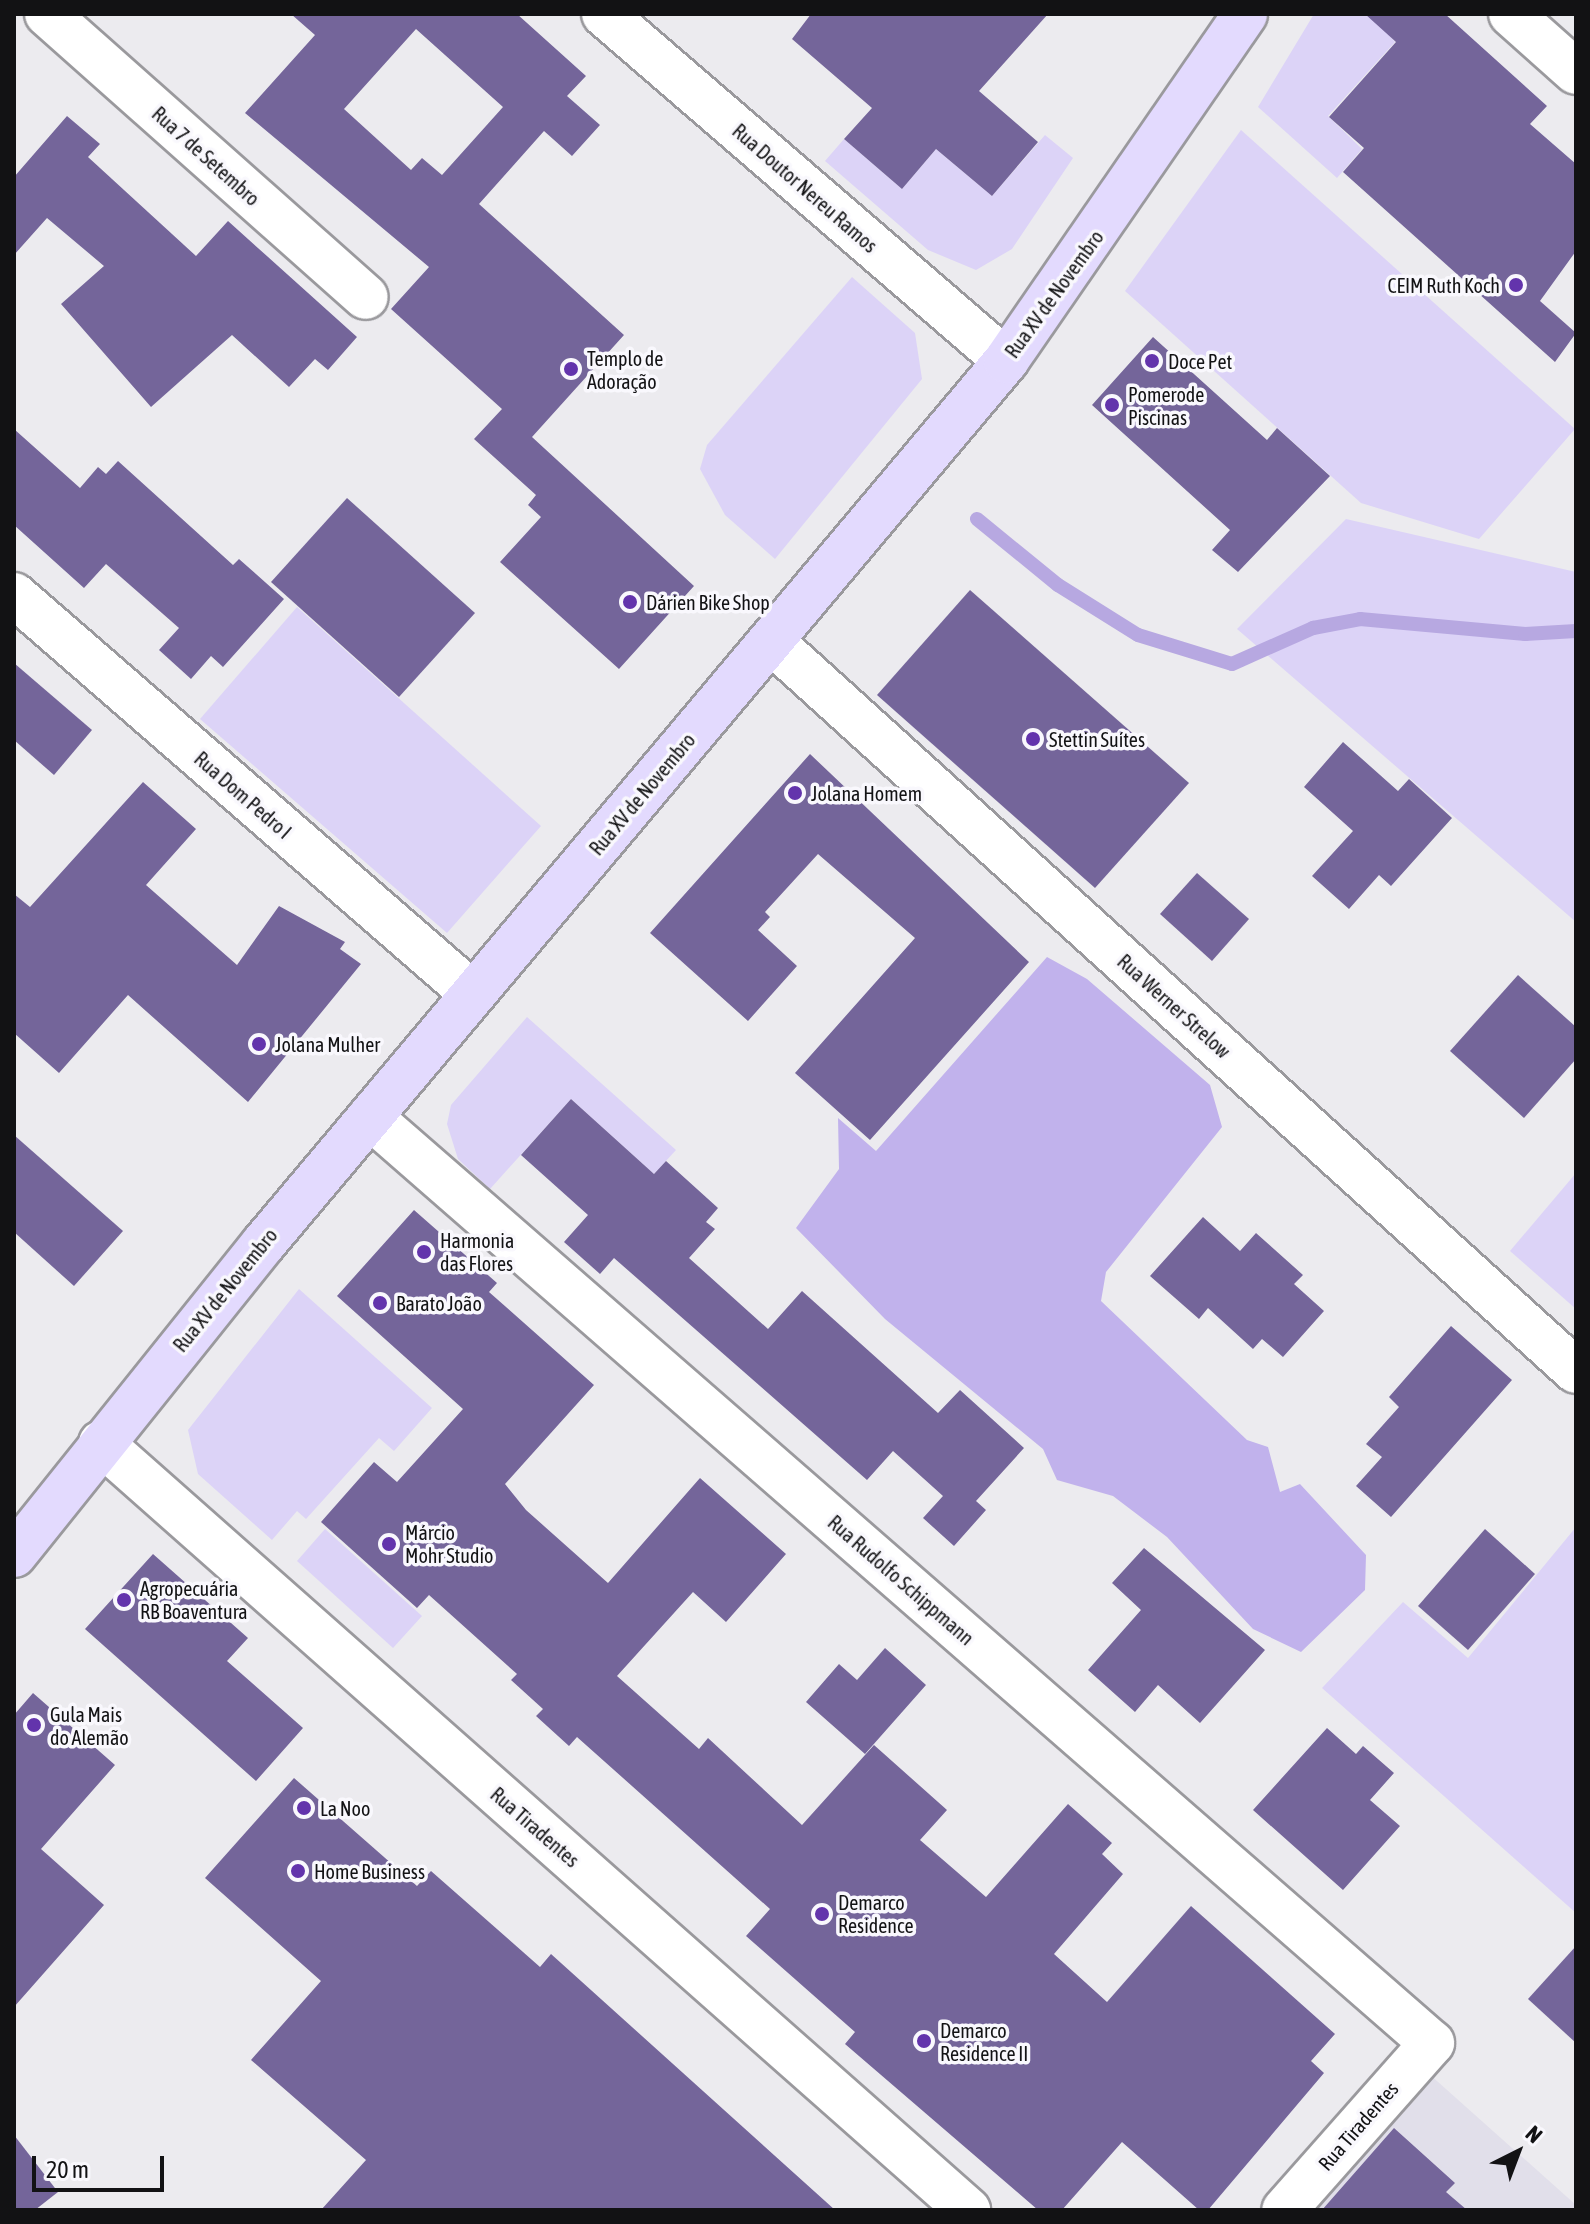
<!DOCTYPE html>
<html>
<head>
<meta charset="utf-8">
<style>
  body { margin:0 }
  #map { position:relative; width:1590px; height:2224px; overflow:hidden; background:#ecebef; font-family:"Asap Condensed",sans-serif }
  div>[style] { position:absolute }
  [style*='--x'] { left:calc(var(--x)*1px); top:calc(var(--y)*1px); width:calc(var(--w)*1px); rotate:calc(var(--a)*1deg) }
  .built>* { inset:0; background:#e1dfea }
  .green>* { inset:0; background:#dcd3f7 }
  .forest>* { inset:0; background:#c1b2ec }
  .stream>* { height:14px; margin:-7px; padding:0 7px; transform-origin:7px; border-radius:7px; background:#b7a8e1 }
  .building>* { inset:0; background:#74659a }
  .roads { filter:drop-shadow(2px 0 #9a999d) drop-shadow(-2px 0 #9a999d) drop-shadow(0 2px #9a999d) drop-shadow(0 -2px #9a999d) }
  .minor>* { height:44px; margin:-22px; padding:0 22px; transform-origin:22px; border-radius:22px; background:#fff }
  .major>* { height:44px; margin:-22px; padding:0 22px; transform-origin:22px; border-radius:22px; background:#e3dafe }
  .dots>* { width:22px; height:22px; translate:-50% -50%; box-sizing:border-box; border:4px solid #f9f8fd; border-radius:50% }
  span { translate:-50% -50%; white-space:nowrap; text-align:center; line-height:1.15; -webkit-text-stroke:7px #f9f8fd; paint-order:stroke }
  .street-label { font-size:20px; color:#121214 }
  .poi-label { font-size:20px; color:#121214 }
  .right { translate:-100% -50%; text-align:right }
  .left { translate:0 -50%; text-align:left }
  .frame { position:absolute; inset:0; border:16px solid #121214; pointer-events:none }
  .north { position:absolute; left:1478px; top:2112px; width:80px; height:80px; -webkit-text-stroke:6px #f9f8fd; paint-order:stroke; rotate:42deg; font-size:22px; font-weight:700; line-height:32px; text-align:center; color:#121214 }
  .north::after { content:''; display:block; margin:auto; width:28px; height:36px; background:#121214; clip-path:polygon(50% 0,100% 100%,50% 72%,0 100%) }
  .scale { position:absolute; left:32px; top:2156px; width:132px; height:36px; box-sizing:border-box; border:4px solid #121214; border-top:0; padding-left:10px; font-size:24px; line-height:28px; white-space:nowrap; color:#121214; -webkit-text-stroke:6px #f9f8fd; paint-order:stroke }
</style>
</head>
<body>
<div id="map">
  <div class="built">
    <i style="clip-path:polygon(1428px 2073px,1576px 2205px,1576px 2210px,1307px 2210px)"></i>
  </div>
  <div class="green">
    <i style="clip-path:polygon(1314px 14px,1371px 14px,1395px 42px,1328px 116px,1362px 149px,1337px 178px,1258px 107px)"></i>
    <i style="clip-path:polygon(1241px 130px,1575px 429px,1479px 539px,1361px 503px,1125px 291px)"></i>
    <i style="clip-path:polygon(1045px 135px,1073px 158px,1012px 249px,976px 270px,928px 250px,825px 161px,844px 139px,902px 189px,936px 149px,992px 196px)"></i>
    <i style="clip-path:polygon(852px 277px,915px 333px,922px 379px,775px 559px,725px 515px,700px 469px,707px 445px)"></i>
    <i style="clip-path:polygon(1346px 519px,1576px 572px,1576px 922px,1237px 629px)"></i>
    <i style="clip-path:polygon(297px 607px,541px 826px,447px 933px,200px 719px)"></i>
    <i style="clip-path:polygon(527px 1017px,676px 1150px,654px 1174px,571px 1099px,490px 1189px,458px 1159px,447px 1124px,451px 1105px)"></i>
    <i style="clip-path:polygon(1576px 1173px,1576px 1309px,1510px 1251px)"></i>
    <i style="clip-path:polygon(299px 1289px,432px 1408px,394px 1451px,379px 1438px,306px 1519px,297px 1511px,272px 1540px,198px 1474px,188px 1430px)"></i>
    <i style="clip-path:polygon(1576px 1527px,1576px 1913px,1322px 1688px,1403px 1602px,1468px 1658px)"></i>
    <i style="clip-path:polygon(325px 1529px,422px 1616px,393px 1648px,297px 1561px)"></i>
  </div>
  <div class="forest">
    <i style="clip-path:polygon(1047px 957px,1087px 979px,1210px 1085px,1222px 1127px,1106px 1272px,1101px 1301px,1247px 1440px,1268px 1447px,1280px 1492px,1300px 1484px,1366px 1555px,1365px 1590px,1301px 1652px,1253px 1629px,1167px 1537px,1113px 1496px,1057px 1480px,1043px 1449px,885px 1319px,796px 1228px,839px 1169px,838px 1118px,876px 1151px)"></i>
  </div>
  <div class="stream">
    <i style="--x:977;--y:519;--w:104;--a:39.2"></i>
    <i style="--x:1058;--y:585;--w:94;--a:32"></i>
    <i style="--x:1138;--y:635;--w:98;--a:17.1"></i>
    <i style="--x:1232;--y:664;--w:89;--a:-24"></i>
    <i style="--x:1313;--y:628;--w:48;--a:-10.8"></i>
    <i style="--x:1360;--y:619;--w:166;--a:5.2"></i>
    <i style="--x:1525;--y:634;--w:51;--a:-3.4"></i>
  </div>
  <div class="building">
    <i style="clip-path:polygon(evenodd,291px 14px,517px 14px,586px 76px,567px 96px,600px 125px,572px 156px,544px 131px,479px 204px,624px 335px,532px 437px,694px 586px,619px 669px,500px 562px,541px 517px,528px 505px,536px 495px,474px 439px,502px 409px,391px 309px,429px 267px,245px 113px,315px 35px,291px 14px,416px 29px,503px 107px,442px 175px,422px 158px,411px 170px,344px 109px,416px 29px)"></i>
    <i style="clip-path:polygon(811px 14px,1048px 14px,979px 91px,1038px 142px,992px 196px,936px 149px,902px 189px,844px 139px,872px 108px,792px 39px)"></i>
    <i style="clip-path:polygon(1365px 14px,1445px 14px,1547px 106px,1530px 124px,1576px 164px,1576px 251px,1540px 301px,1576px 333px,1555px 362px,1343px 172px,1364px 148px,1329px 117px,1396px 42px)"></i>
    <i style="clip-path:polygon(67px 116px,100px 144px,88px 157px,196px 256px,228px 221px,357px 337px,328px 370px,315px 359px,289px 387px,232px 335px,151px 407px,61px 304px,104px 266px,47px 218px,14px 255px,14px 177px)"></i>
    <i style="clip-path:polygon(1153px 337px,1267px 440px,1277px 428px,1330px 476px,1238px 572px,1212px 550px,1230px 530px,1092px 405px)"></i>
    <i style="clip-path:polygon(14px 429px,80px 488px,98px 467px,106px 474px,118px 461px,233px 565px,239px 559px,284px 599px,223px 667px,211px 656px,191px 679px,159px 650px,179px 628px,106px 564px,84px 588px,14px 525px)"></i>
    <i style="clip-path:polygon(347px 498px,475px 613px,399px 697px,271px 582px)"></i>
    <i style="clip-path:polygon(970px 590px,1189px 783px,1095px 888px,877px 695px)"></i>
    <i style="clip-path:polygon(14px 663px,92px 730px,54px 775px,14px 740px)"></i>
    <i style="clip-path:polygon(1343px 742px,1398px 791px,1409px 779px,1452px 818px,1391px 886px,1379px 875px,1349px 909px,1312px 876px,1353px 831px,1304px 787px)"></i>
    <i style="clip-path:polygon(810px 754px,1029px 962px,870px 1140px,795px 1073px,915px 938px,818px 854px,765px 912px,770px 917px,758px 930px,797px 966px,748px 1021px,650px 933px)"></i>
    <i style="clip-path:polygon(143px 782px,196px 829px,146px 885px,237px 965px,279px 906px,345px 942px,340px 949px,361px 964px,248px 1102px,128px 995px,59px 1073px,14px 1033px,14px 894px,30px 907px)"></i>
    <i style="clip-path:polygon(1197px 873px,1249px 919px,1212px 961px,1160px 914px)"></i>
    <i style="clip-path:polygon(1518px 975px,1576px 1027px,1576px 1059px,1524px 1118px,1450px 1051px)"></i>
    <i style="clip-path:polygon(571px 1099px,654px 1174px,666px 1161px,718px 1208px,706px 1222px,715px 1229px,689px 1258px,768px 1329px,802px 1291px,938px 1413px,960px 1390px,1024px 1448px,976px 1501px,986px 1510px,954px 1546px,923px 1518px,943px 1496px,893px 1451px,867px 1480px,614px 1258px,600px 1274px,564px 1242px,588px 1215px,521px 1155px)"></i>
    <i style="clip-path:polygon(14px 1135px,123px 1231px,74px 1286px,14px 1232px)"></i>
    <i style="clip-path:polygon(414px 1210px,497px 1283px,489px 1292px,594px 1385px,505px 1484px,526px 1510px,608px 1583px,700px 1478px,786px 1554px,726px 1622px,693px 1592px,617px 1676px,699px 1749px,708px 1738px,802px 1825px,874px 1745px,947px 1810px,920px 1840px,986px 1897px,1068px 1804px,1112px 1843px,1102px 1854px,1123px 1874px,1054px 1954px,1107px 2002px,1191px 1906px,1335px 2034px,1311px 2061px,1324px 2073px,1208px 2210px,1199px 2210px,1122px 2142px,1062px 2210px,1038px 2210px,845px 2044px,855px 2032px,746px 1936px,770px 1909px,577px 1737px,569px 1746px,536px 1716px,543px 1709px,511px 1680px,517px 1674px,429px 1595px,417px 1608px,321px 1522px,374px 1462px,397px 1482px,463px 1409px,337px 1296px)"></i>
    <i style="clip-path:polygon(1203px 1217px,1240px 1251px,1256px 1233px,1303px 1275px,1294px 1284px,1324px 1311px,1283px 1357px,1262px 1339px,1253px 1349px,1208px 1308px,1199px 1319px,1150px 1276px)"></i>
    <i style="clip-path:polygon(1451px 1326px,1512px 1380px,1391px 1517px,1356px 1486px,1382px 1457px,1366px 1444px,1399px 1407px,1389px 1397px)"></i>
    <i style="clip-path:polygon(1485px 1529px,1535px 1574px,1468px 1650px,1418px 1606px)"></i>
    <i style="clip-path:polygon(1144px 1548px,1265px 1650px,1200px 1723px,1158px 1685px,1135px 1712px,1088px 1670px,1141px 1610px,1112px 1583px)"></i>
    <i style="clip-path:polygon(153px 1554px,248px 1638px,227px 1661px,303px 1728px,256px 1781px,85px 1629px)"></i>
    <i style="clip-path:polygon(885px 1648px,926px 1685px,865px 1754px,806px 1702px,839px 1664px,857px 1680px)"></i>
    <i style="clip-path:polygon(33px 1693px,115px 1765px,41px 1849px,104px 1905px,14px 2007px,14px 1715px)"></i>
    <i style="clip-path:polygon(1327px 1728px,1356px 1754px,1363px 1746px,1394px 1773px,1370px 1800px,1400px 1826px,1343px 1890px,1253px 1810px)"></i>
    <i style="clip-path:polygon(294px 1778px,417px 1886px,431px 1871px,540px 1967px,551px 1954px,835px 2210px,321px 2210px,366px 2160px,251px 2060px,321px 1981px,205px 1878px)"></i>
    <i style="clip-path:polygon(1576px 1946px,1576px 2043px,1528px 1999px)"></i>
    <i style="clip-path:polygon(1394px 2128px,1455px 2183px,1446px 2192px,1467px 2210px,1322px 2210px)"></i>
    <i style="clip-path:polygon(14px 2135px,58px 2192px,35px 2210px,14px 2210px)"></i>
  </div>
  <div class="roads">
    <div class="minor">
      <i style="--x:47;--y:14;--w:426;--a:41.6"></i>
      <i style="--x:604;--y:14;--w:531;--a:40.8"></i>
      <i style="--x:1511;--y:14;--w:87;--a:41.7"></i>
      <i style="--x:14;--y:595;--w:608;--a:41"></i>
      <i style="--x:772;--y:642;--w:1085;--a:42.2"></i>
      <i style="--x:370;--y:1117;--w:1409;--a:41.09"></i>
      <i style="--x:1432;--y:2043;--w:223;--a:131.5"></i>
      <i style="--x:101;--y:1443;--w:1158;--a:41.5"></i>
    </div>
    <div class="major">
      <i style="--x:14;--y:1555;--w:400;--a:-51.3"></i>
      <i style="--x:264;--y:1243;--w:1153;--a:-49.93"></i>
      <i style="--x:1006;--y:361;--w:421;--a:-55.4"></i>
    </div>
  </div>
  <div class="dots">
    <i style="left:1516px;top:285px;background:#6334ac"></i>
    <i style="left:1152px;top:361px;background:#6334ac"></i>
    <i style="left:571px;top:369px;background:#6334ac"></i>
    <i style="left:1112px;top:405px;background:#6334ac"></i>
    <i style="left:630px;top:602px;background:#6334ac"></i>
    <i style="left:1033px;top:739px;background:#6334ac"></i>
    <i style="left:795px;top:793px;background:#6334ac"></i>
    <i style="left:259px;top:1044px;background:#6334ac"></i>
    <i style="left:424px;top:1252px;background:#6334ac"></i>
    <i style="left:380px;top:1303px;background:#6334ac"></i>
    <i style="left:389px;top:1544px;background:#6334ac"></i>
    <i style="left:124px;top:1600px;background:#6334ac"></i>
    <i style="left:34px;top:1725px;background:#6334ac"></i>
    <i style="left:304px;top:1808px;background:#6334ac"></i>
    <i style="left:298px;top:1871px;background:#6334ac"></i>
    <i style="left:822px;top:1914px;background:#6334ac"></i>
    <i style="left:924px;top:2041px;background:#6334ac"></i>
  </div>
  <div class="street-label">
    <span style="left:206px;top:156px;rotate:42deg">Rua 7 de Setembro</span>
    <span style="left:805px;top:188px;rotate:41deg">Rua Doutor Nereu Ramos</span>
    <span style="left:1054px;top:294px;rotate:-54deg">Rua XV de Novembro</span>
    <span style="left:642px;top:794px;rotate:-50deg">Rua XV de Novembro</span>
    <span style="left:243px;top:795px;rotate:41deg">Rua Dom Pedro I</span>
    <span style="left:1174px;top:1006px;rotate:42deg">Rua Werner Strelow</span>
    <span style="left:225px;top:1290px;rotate:-51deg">Rua XV de Novembro</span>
    <span style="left:901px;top:1580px;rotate:41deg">Rua Rudolfo Schippmann</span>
    <span style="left:535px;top:1827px;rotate:41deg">Rua Tiradentes</span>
    <span style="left:1358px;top:2126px;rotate:-49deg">Rua Tiradentes</span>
  </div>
  <div class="poi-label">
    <span class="right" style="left:1500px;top:285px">CEIM Ruth Koch</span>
    <span class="left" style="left:587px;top:370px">Templo de<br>Adoração</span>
    <span class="left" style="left:1168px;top:361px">Doce Pet</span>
    <span class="left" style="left:1128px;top:406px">Pomerode<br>Piscinas</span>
    <span class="left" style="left:646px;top:602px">Dárien Bike Shop</span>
    <span class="left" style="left:1049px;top:739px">Stettin Suítes</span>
    <span class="left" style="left:811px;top:793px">Jolana Homem</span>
    <span class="left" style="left:275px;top:1044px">Jolana Mulher</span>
    <span class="left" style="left:440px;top:1252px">Harmonia<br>das Flores</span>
    <span class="left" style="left:396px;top:1303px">Barato João</span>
    <span class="left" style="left:405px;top:1544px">Márcio<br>Mohr Studio</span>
    <span class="left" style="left:140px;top:1600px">Agropecuária<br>RB Boaventura</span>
    <span class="left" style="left:50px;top:1726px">Gula Mais<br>do Alemão</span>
    <span class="left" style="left:320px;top:1808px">La Noo</span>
    <span class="left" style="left:314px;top:1871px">Home Business</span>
    <span class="left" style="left:838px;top:1914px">Demarco<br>Residence</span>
    <span class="left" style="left:940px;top:2042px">Demarco<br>Residence II</span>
  </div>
  <div class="frame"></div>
  <div class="north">N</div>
  <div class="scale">20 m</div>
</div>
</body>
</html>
